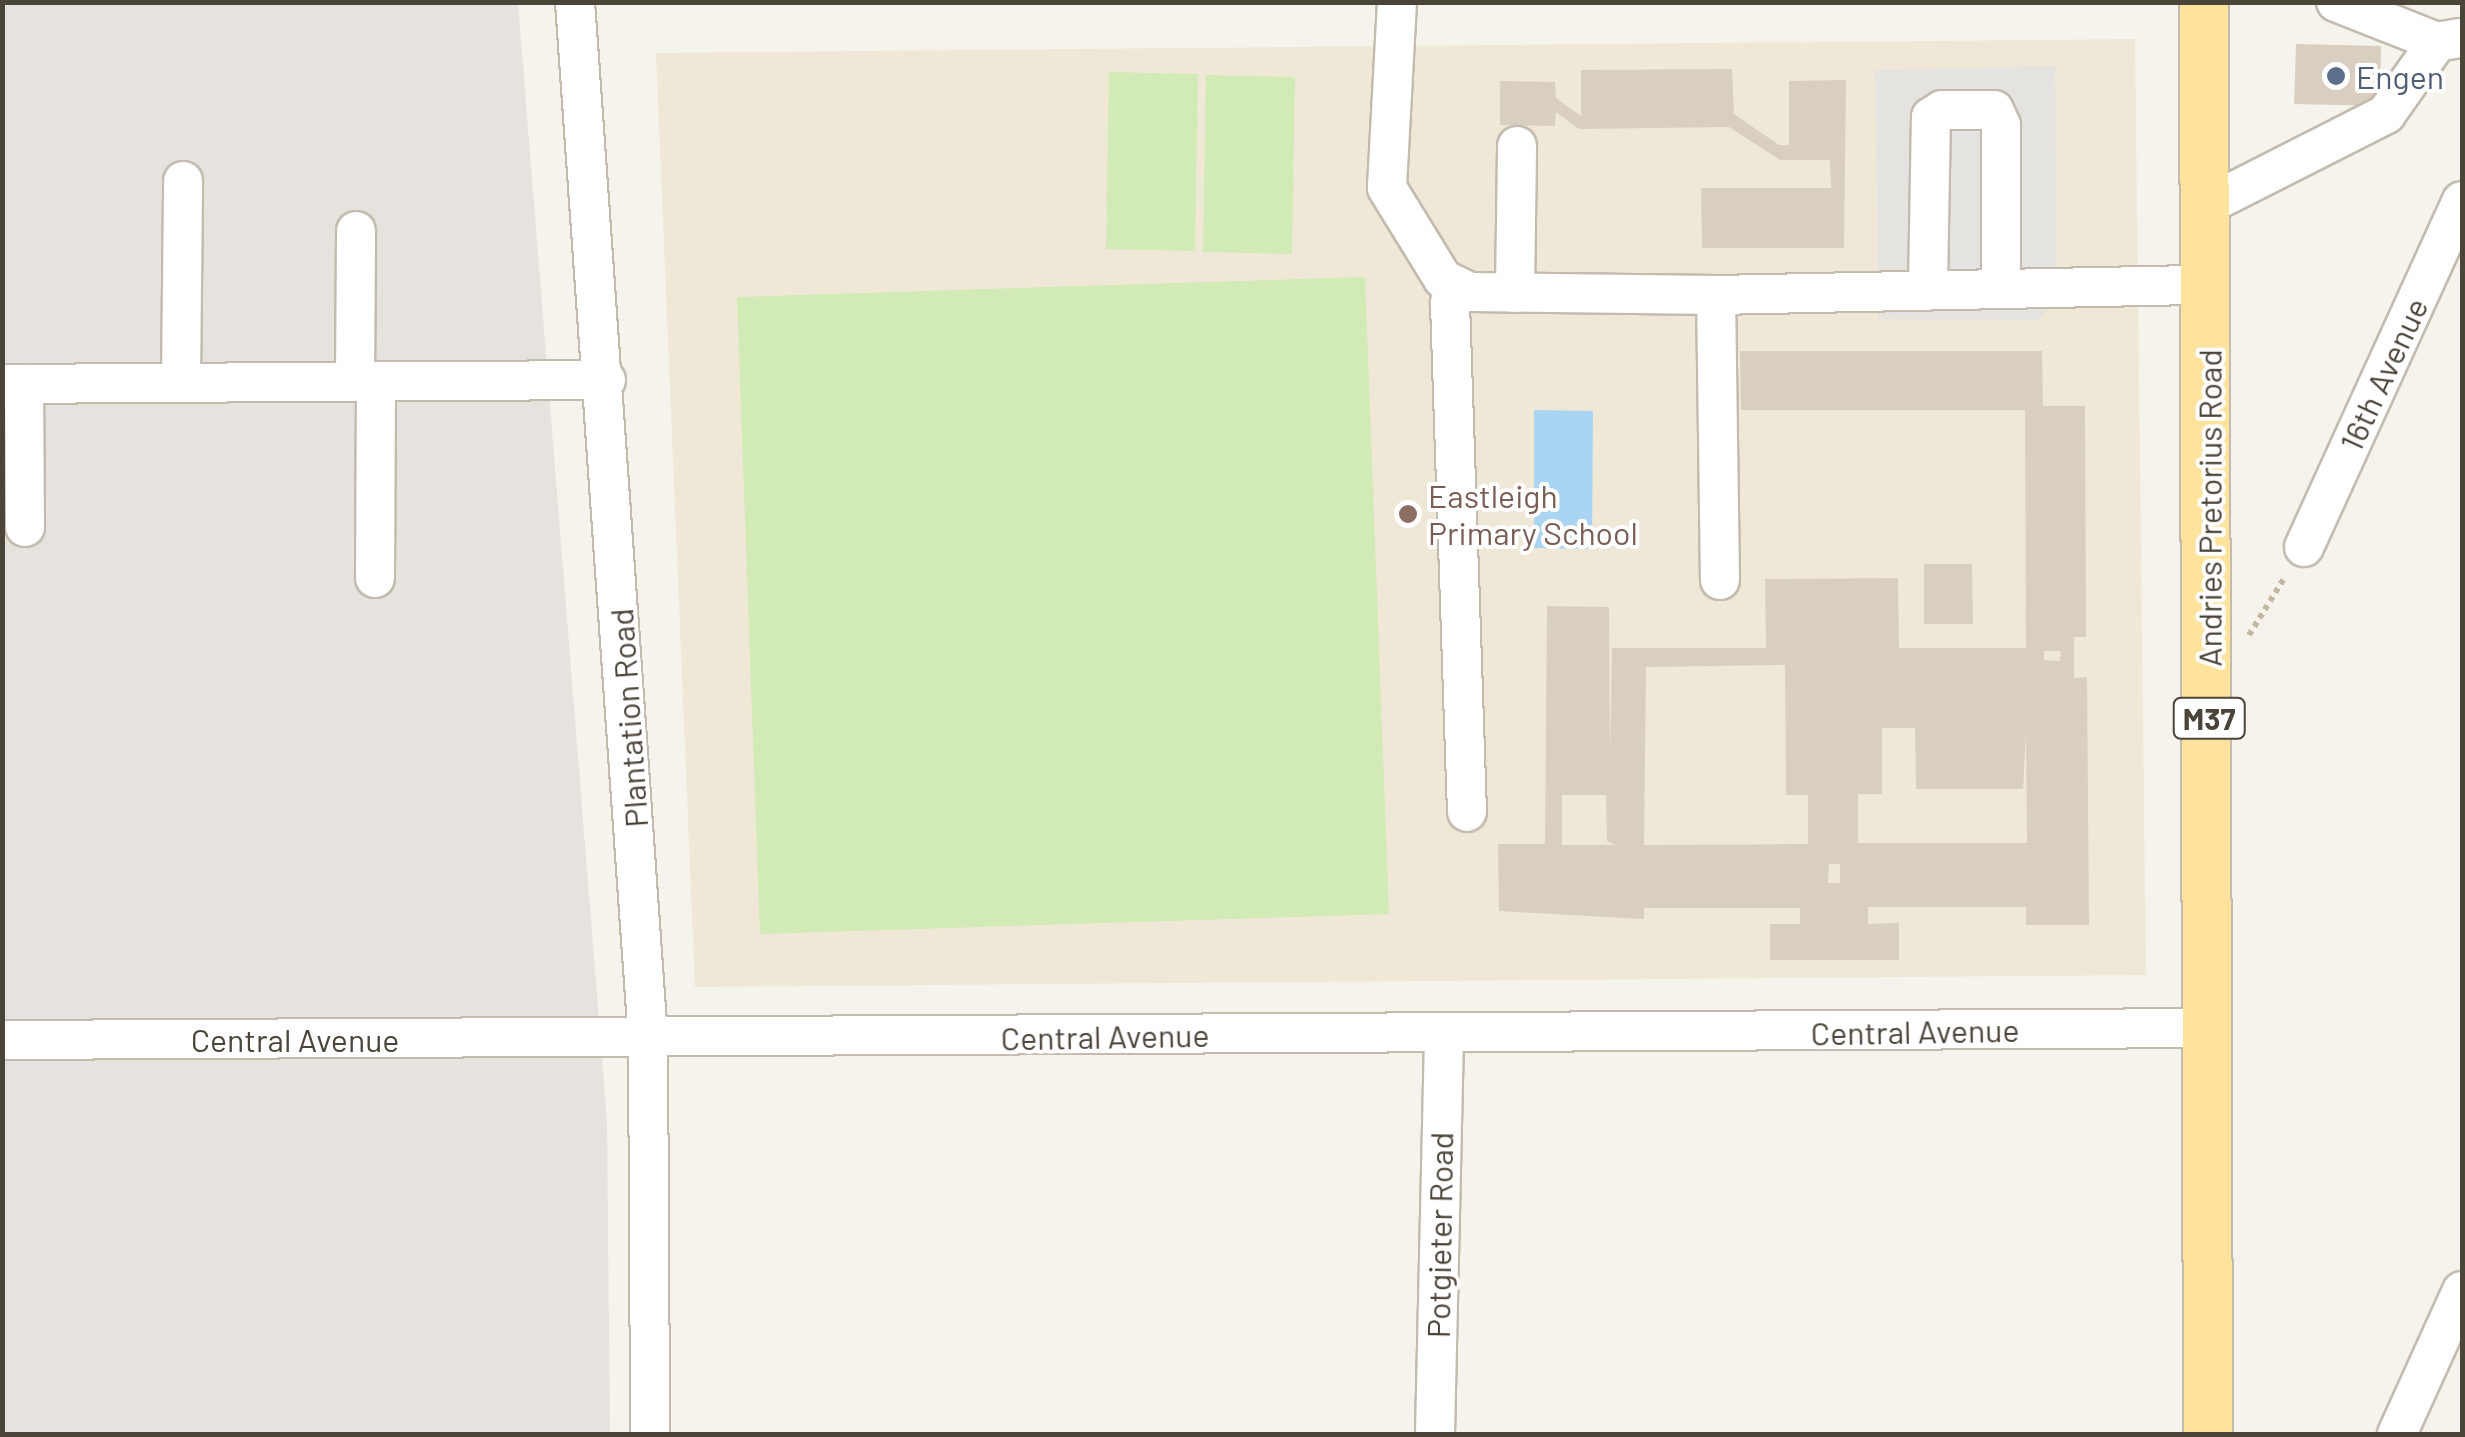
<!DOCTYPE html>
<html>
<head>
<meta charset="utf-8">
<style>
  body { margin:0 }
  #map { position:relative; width:2465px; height:1437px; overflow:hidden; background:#f6f3ec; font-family:Barlow,sans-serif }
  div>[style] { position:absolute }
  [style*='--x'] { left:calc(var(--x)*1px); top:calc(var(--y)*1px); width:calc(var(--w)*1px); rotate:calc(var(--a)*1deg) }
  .industrial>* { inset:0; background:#e6e2dd }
  .education>* { inset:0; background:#efe8d6 }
  .green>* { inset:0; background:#d2eab5 }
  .parking>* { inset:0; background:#e5e3e0 }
  .water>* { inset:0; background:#a9d4f2 }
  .building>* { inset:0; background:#d8cfc1 }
  .path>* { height:6px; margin-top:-3px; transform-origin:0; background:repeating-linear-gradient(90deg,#c4b79f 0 5px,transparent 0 10px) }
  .roads { filter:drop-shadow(2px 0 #c2bbae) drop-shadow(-2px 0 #c2bbae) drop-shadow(0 2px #c2bbae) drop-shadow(0 -2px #c2bbae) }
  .minor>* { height:38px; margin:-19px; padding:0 19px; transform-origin:19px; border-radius:19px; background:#fff }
  .major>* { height:48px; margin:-24px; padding:0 24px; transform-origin:24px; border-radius:24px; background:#ffe39c }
  .dots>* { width:28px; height:28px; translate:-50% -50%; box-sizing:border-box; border:5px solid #fff; border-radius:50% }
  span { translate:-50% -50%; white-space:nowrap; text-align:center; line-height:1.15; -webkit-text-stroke:8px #fff; paint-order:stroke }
  .shield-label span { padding:2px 8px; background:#fff; border:2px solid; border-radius:8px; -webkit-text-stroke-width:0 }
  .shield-label { font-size:30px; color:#4b4439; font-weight:700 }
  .service-label { font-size:32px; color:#4e5e75 }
  .left { translate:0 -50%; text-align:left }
  .street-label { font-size:32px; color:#4b4439 }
  .education-label { font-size:32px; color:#785e54 }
  .frame { position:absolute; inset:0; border:5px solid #4b4439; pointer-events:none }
</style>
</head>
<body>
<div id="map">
  <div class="industrial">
    <i style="clip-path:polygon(3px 3px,518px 3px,607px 1122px,610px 1434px,3px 1434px)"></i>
  </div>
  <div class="education">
    <i style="clip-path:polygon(2135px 39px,2146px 975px,695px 987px,656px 53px)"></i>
  </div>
  <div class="green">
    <i style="clip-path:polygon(1109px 72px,1198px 74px,1195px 251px,1106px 249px)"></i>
    <i style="clip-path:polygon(1206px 75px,1295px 77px,1292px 254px,1203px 252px)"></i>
    <i style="clip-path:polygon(1365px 277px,1389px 914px,760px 934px,737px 297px)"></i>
  </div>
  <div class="parking">
    <i style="clip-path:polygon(2055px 66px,2057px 296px,2039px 320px,1878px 319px,1875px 70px)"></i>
  </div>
  <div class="water">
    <i style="clip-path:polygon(1534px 410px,1593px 411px,1592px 549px,1534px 548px)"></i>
  </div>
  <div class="building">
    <i style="clip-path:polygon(2296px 44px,2381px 46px,2380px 106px,2294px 104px)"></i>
    <i style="clip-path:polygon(1732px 69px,1734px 114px,1779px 145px,1789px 145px,1789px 81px,1846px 80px,1844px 248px,1702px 248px,1701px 188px,1831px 188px,1830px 160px,1780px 160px,1729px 127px,1579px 129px,1556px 112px,1555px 126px,1500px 125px,1500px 81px,1555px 82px,1556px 98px,1581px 116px,1581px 70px)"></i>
    <i style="clip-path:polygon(evenodd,1740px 351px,2042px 351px,2043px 406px,2085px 406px,2086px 637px,2074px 637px,2074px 678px,2087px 677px,2089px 925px,2026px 925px,2026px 907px,1868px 907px,1868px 924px,1899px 923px,1899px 960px,1770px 960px,1770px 924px,1800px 924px,1800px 908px,1644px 908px,1644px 919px,1499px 911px,1498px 844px,1545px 844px,1547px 606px,1609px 607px,1610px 758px,1612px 648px,1766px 648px,1765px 579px,1898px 578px,1899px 648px,2026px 648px,2025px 410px,1741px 410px,1740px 351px,2044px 651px,2061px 651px,2060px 661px,2044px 660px,2044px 651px,1740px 351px,1785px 665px,1786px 795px,1808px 795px,1808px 844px,1644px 845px,1646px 667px,1785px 665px,1740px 351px,1882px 728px,1915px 728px,1916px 789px,2023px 789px,2026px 733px,2027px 843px,1858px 843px,1858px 794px,1882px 794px,1882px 728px,1740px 351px,1562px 795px,1606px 795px,1607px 841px,1616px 845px,1562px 845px,1562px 795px,1740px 351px,1829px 864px,1840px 864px,1840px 883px,1828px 883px,1829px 864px)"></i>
    <i style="clip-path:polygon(1924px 564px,1972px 564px,1973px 624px,1924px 624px)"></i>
  </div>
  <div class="path">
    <i style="--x:2249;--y:635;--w:68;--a:-58.2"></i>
  </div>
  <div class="roads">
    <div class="minor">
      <i style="--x:575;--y:2;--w:1038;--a:85.97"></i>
      <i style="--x:648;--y:1037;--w:397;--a:89.7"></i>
      <i style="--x:1397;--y:2;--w:186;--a:93.1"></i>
      <i style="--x:1387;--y:188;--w:107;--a:58.4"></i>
      <i style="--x:1443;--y:279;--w:30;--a:26"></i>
      <i style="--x:1470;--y:292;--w:246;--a:0.7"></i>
      <i style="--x:2336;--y:2;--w:109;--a:21.6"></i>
      <i style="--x:2437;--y:42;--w:23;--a:-10"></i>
      <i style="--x:2207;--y:205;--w:201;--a:-26.9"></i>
      <i style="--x:2386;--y:114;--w:88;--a:-54.7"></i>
      <i style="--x:1928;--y:287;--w:170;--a:-89"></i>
      <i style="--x:1931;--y:117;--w:13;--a:-32"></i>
      <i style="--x:1942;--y:110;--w:52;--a:0"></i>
      <i style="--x:1994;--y:110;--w:17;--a:65"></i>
      <i style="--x:2001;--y:125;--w:162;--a:90"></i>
      <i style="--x:1457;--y:289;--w:16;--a:117"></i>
      <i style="--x:1450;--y:303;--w:509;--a:88.09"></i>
      <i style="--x:1515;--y:293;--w:147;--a:-89.2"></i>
      <i style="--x:355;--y:381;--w:150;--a:-89.6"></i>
      <i style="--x:181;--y:382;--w:201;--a:-89.4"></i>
      <i style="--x:2;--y:384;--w:604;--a:-0.38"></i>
      <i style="--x:24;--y:384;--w:143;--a:89.6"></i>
      <i style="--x:2304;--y:547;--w:380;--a:-65.5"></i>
      <i style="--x:375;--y:578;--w:197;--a:-89.7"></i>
      <i style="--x:1720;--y:580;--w:285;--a:-90.8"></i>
      <i style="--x:1716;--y:295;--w:492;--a:-1.2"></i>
      <i style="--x:2;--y:1040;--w:2206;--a:-0.31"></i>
      <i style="--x:1435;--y:1434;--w:399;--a:-88.7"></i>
      <i style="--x:2397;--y:1434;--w:157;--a:-65.6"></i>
    </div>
    <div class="major">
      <i style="--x:2204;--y:2;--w:1432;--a:89.84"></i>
    </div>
  </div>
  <div class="dots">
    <i style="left:2336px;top:76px;background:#5c6f8a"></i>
    <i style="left:1408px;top:514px;background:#8d6e63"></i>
  </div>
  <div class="shield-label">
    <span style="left:2209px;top:718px">M37</span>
  </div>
  <div class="service-label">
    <span class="left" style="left:2356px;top:76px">Engen</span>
  </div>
  <div class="street-label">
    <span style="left:2383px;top:374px;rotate:-65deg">16th Avenue</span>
    <span style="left:2209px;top:508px;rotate:-90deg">Andries Pretorius Road</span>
    <span style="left:628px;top:718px;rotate:-94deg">Plantation Road</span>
    <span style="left:1915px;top:1031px;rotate:-1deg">Central Avenue</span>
    <span style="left:1105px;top:1036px;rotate:-1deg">Central Avenue</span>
    <span style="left:295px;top:1039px">Central Avenue</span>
    <span style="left:1439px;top:1235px;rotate:-89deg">Potgieter Road</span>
  </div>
  <div class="education-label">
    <span class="left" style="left:1428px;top:514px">Eastleigh<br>Primary School</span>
  </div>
  <div class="frame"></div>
</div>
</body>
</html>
